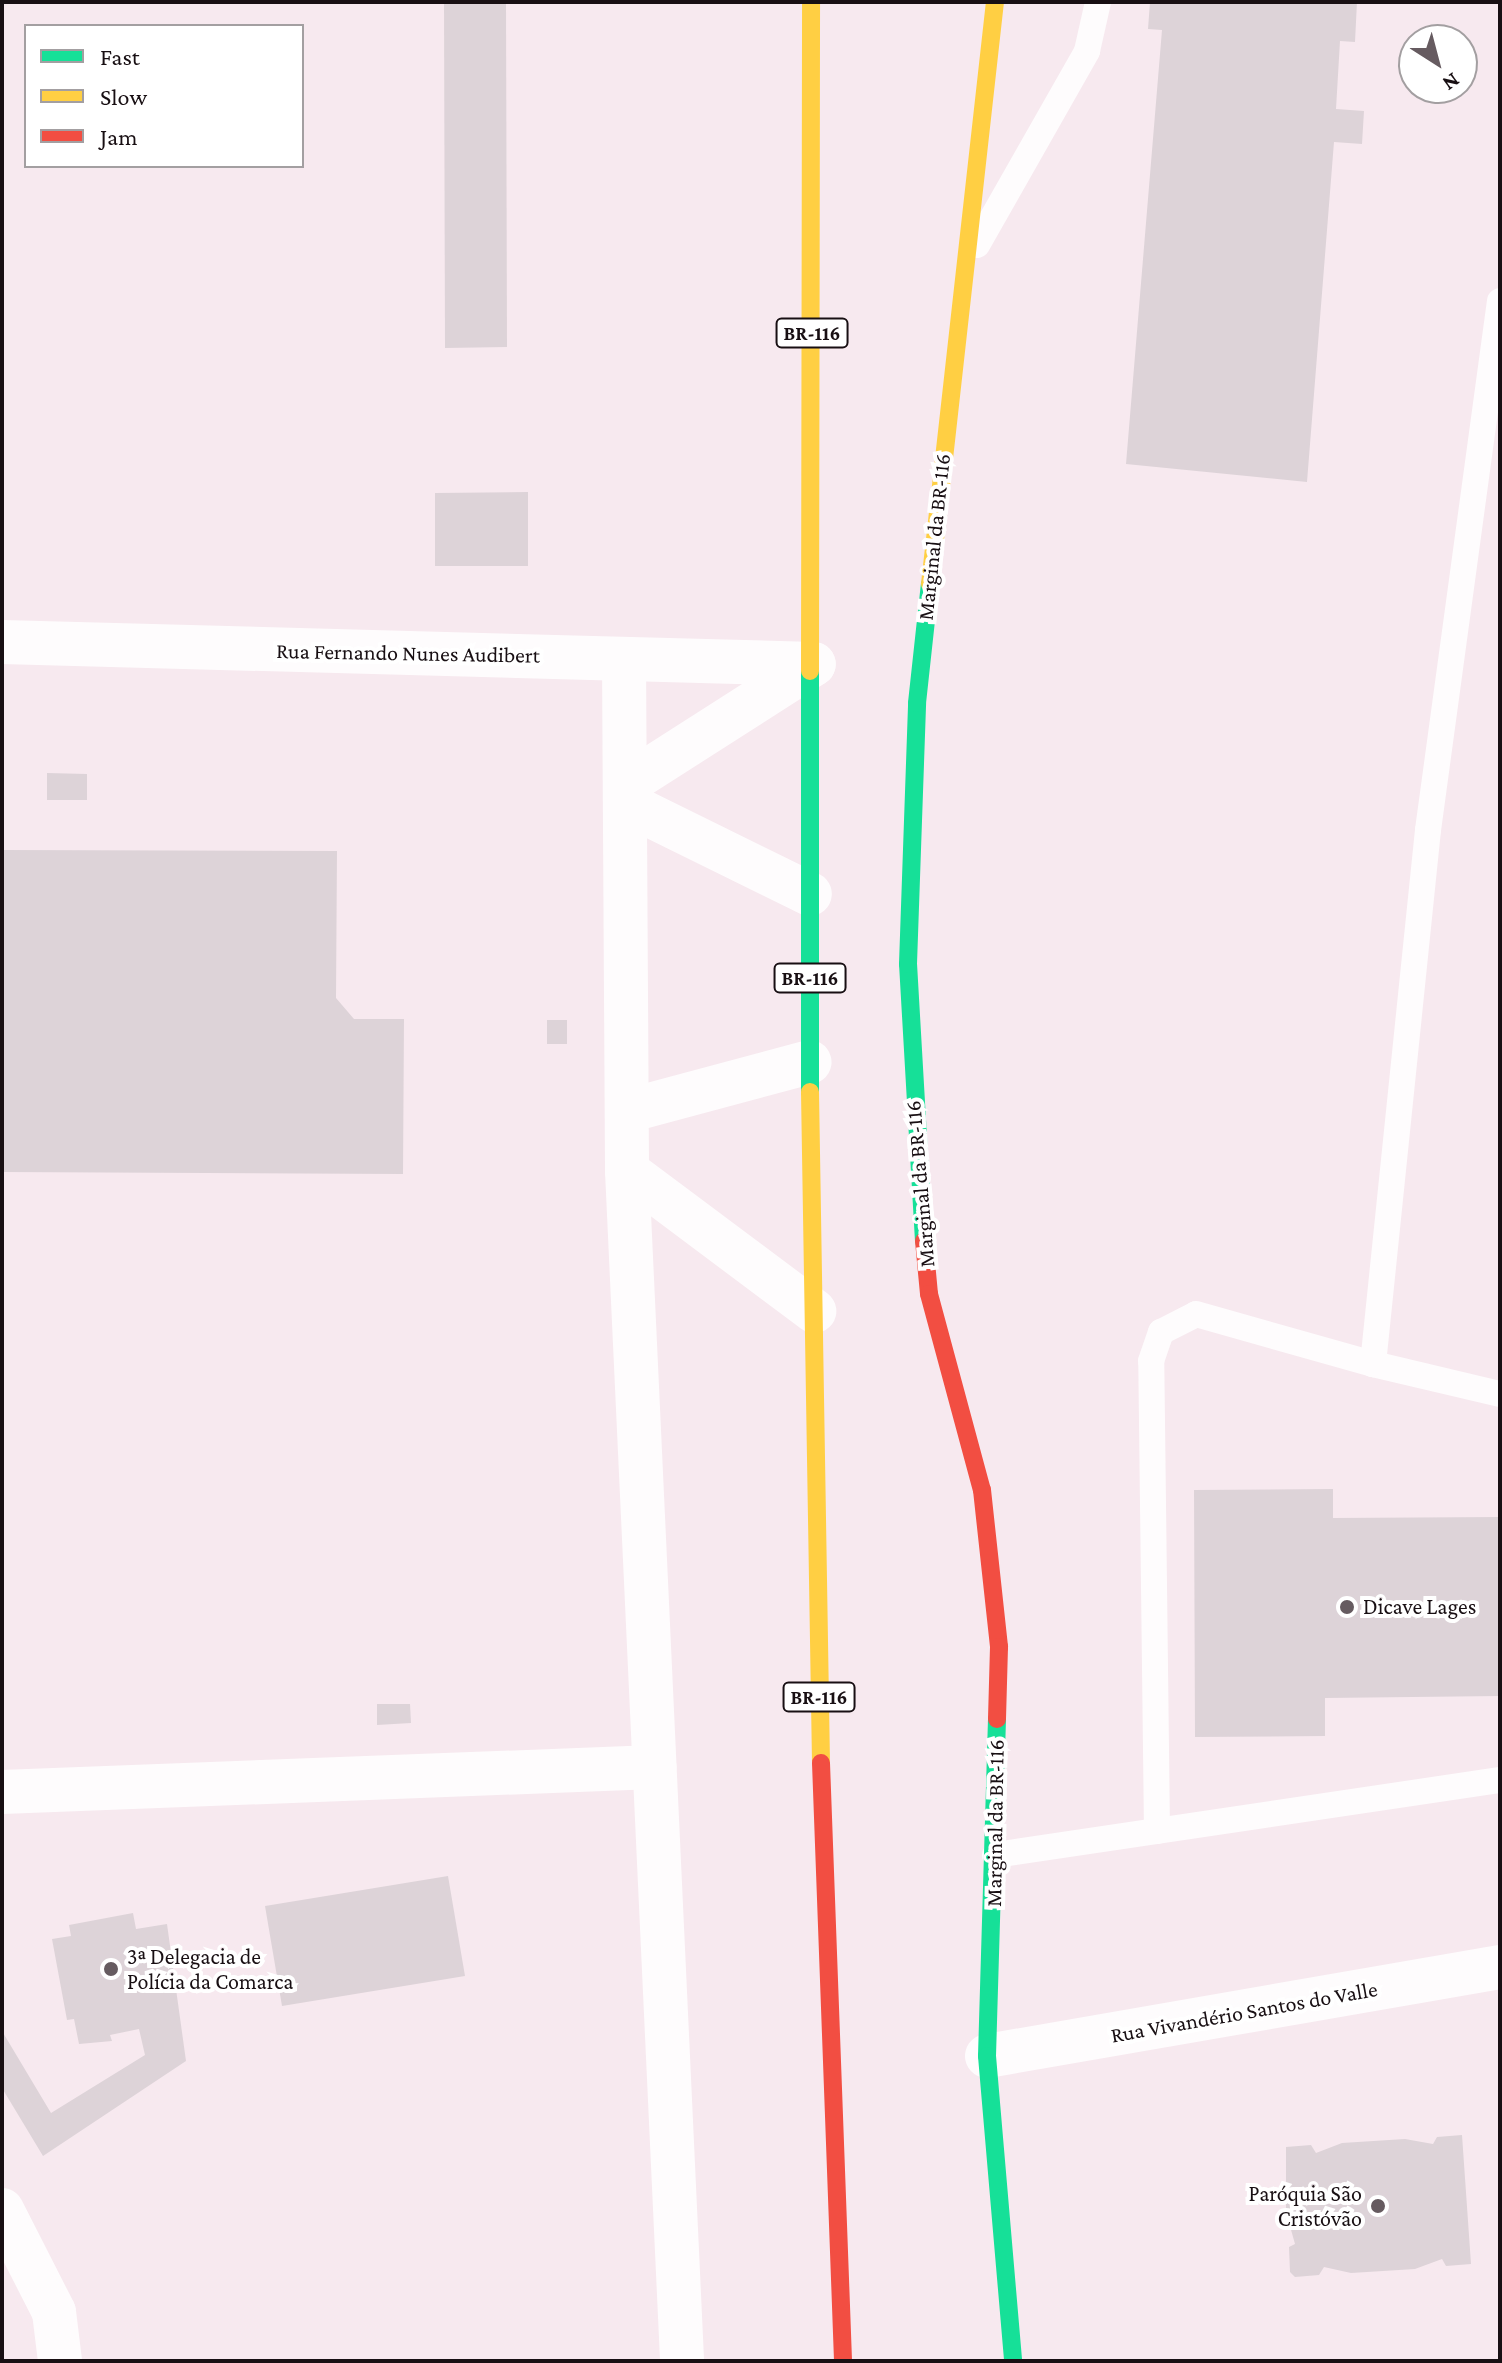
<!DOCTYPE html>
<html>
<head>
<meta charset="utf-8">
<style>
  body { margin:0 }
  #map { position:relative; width:1502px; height:2363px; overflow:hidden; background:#f7e9ef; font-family:"Crimson Pro",serif }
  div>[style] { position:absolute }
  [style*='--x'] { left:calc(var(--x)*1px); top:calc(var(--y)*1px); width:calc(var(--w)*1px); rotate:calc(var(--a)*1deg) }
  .building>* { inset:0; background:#ddd3d8 }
  .lane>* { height:26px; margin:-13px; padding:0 13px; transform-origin:13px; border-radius:13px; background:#fefcfd }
  .street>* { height:44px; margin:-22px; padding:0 22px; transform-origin:22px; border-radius:22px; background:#fefcfd }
  .fast>* { height:18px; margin:-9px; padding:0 9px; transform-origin:9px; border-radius:9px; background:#16e098 }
  .slow>* { height:18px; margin:-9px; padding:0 9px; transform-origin:9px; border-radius:9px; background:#ffcf43 }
  .jam>* { height:18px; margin:-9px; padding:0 9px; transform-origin:9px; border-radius:9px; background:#f24e42 }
  .dots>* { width:22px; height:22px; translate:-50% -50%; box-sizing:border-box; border:4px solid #fff; border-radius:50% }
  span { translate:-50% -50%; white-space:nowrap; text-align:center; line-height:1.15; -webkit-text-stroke:8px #fff; paint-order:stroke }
  .shield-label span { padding:2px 6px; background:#fff; border:2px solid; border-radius:6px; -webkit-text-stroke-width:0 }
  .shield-label { font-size:20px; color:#180f13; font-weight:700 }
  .street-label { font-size:22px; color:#180f13 }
  .poi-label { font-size:22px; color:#180f13 }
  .left { translate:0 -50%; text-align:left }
  .right { translate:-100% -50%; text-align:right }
  .frame { position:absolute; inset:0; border:4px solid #180f13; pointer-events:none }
  .legend { position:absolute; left:24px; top:24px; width:280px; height:144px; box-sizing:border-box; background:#fff; border:2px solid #a39fa1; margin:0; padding:10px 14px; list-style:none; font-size:24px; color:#180f13 }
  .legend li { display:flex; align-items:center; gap:16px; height:40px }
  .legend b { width:40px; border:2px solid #a39fa1 }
  .north { position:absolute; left:1398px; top:24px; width:80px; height:80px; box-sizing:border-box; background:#fff; border:2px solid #a39fa1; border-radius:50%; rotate:144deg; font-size:22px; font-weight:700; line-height:32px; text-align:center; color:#180f13 }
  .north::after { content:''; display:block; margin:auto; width:28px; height:36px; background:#665b60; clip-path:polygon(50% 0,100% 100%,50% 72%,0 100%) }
</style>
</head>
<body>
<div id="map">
  <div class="building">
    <i style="clip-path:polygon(444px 2px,506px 2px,507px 347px,445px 348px)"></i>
    <i style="clip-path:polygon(1150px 2px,1357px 2px,1355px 42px,1340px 41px,1336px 109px,1364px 111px,1362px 144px,1334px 142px,1307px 482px,1126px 464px,1162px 30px,1148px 29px)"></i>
    <i style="clip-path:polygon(528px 492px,528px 566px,435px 566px,435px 493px)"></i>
    <i style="clip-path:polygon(47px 773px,87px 774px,87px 800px,47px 800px)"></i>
    <i style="clip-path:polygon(2px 850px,337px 851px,336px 998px,354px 1019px,404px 1019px,403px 1174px,2px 1172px)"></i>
    <i style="clip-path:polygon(547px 1020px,567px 1020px,567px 1044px,547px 1044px)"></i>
    <i style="clip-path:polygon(1333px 1489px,1333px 1518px,1500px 1517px,1500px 1696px,1325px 1698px,1325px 1736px,1195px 1737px,1194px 1490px)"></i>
    <i style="clip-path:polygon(377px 1704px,410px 1704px,411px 1723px,377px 1725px)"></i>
    <i style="clip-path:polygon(448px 1876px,465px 1976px,282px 2006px,265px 1906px)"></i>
    <i style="clip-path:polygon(133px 1913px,136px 1929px,167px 1924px,186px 2061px,43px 2156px,2px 2088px,2px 2031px,51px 2113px,145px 2055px,139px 2029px,110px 2035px,112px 2041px,79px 2044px,74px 2019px,67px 2020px,52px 1939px,71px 1936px,69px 1925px)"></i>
    <i style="clip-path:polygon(1462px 2135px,1471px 2264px,1446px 2266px,1442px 2259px,1415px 2269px,1351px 2273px,1324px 2267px,1319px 2275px,1295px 2277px,1290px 2272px,1289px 2247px,1295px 2244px,1286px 2212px,1286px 2147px,1311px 2145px,1316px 2153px,1342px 2143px,1405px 2139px,1433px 2144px,1437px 2137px)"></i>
  </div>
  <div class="lane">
    <i style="--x:977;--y:245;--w:223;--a:-60.4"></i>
    <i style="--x:1087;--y:51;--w:50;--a:-77.3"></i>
    <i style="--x:1500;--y:301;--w:534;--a:97.75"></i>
    <i style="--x:1428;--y:830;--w:537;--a:95.88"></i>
    <i style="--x:1373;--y:1364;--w:130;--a:13.3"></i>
    <i style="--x:1157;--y:1831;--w:470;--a:-90.7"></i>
    <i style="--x:1151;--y:1361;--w:31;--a:-71"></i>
    <i style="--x:1161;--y:1332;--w:39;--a:-27"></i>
    <i style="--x:1196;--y:1314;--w:184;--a:15.8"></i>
    <i style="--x:995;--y:1855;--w:511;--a:-8.45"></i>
  </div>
  <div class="street">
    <i style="--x:2;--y:642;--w:812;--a:1.55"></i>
    <i style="--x:624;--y:659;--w:512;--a:89.66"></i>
    <i style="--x:627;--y:1171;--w:1191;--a:87.35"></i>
    <i style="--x:625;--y:785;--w:224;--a:-32.6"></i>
    <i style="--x:625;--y:803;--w:206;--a:26.2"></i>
    <i style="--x:627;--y:1111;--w:189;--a:-15"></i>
    <i style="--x:627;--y:1171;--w:234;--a:36.8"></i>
    <i style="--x:2;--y:1792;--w:653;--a:-2.19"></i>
    <i style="--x:987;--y:2056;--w:521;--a:-9.84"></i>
    <i style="--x:2;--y:2210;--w:114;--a:63"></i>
    <i style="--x:54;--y:2312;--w:49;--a:83"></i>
  </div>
  <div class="fast">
    <i style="--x:810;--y:671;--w:421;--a:90"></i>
    <i style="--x:924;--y:1241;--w:277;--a:-93.3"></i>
    <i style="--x:908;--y:964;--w:261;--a:-88"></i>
    <i style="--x:917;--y:703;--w:120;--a:-83.8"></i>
    <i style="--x:997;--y:1719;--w:337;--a:91.7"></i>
    <i style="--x:987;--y:2056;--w:306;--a:85.1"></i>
  </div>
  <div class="slow">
    <i style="--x:930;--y:584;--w:586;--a:-83.63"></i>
    <i style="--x:810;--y:671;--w:669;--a:-89.91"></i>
    <i style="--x:810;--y:1092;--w:671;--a:89.06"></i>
  </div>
  <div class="jam">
    <i style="--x:924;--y:1241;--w:53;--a:84.6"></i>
    <i style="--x:929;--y:1294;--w:203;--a:74.9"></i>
    <i style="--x:982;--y:1490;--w:158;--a:83.8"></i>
    <i style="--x:999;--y:1647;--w:72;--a:91.6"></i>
    <i style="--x:821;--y:1763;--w:598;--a:87.89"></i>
  </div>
  <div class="dots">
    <i style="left:1347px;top:1607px;background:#665b60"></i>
    <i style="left:111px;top:1969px;background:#665b60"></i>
    <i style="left:1378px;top:2206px;background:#665b60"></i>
  </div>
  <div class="shield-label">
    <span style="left:812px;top:333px">BR-116</span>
    <span style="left:810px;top:978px">BR-116</span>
    <span style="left:819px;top:1697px">BR-116</span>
  </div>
  <div class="street-label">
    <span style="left:934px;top:537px;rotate:-84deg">Marginal da BR-116</span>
    <span style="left:408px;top:653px;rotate:1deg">Rua Fernando Nunes Audibert</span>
    <span style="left:920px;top:1184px;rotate:-95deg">Marginal da BR-116</span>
    <span style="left:995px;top:1823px;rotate:-89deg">Marginal da BR-116</span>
    <span style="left:1244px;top:2012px;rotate:-10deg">Rua Vivandério Santos do Valle</span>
  </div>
  <div class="poi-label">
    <span class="left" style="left:1363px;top:1607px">Dicave Lages</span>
    <span class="left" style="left:127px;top:1969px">3ª Delegacia de<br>Polícia da Comarca</span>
    <span class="right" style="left:1362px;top:2206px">Paróquia São<br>Cristóvão</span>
  </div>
  <div class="frame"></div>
  <ul class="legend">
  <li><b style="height:10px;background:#16e098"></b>Fast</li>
  <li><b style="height:10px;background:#ffcf43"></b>Slow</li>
  <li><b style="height:10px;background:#f24e42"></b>Jam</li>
  </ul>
  <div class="north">N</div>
</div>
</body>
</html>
